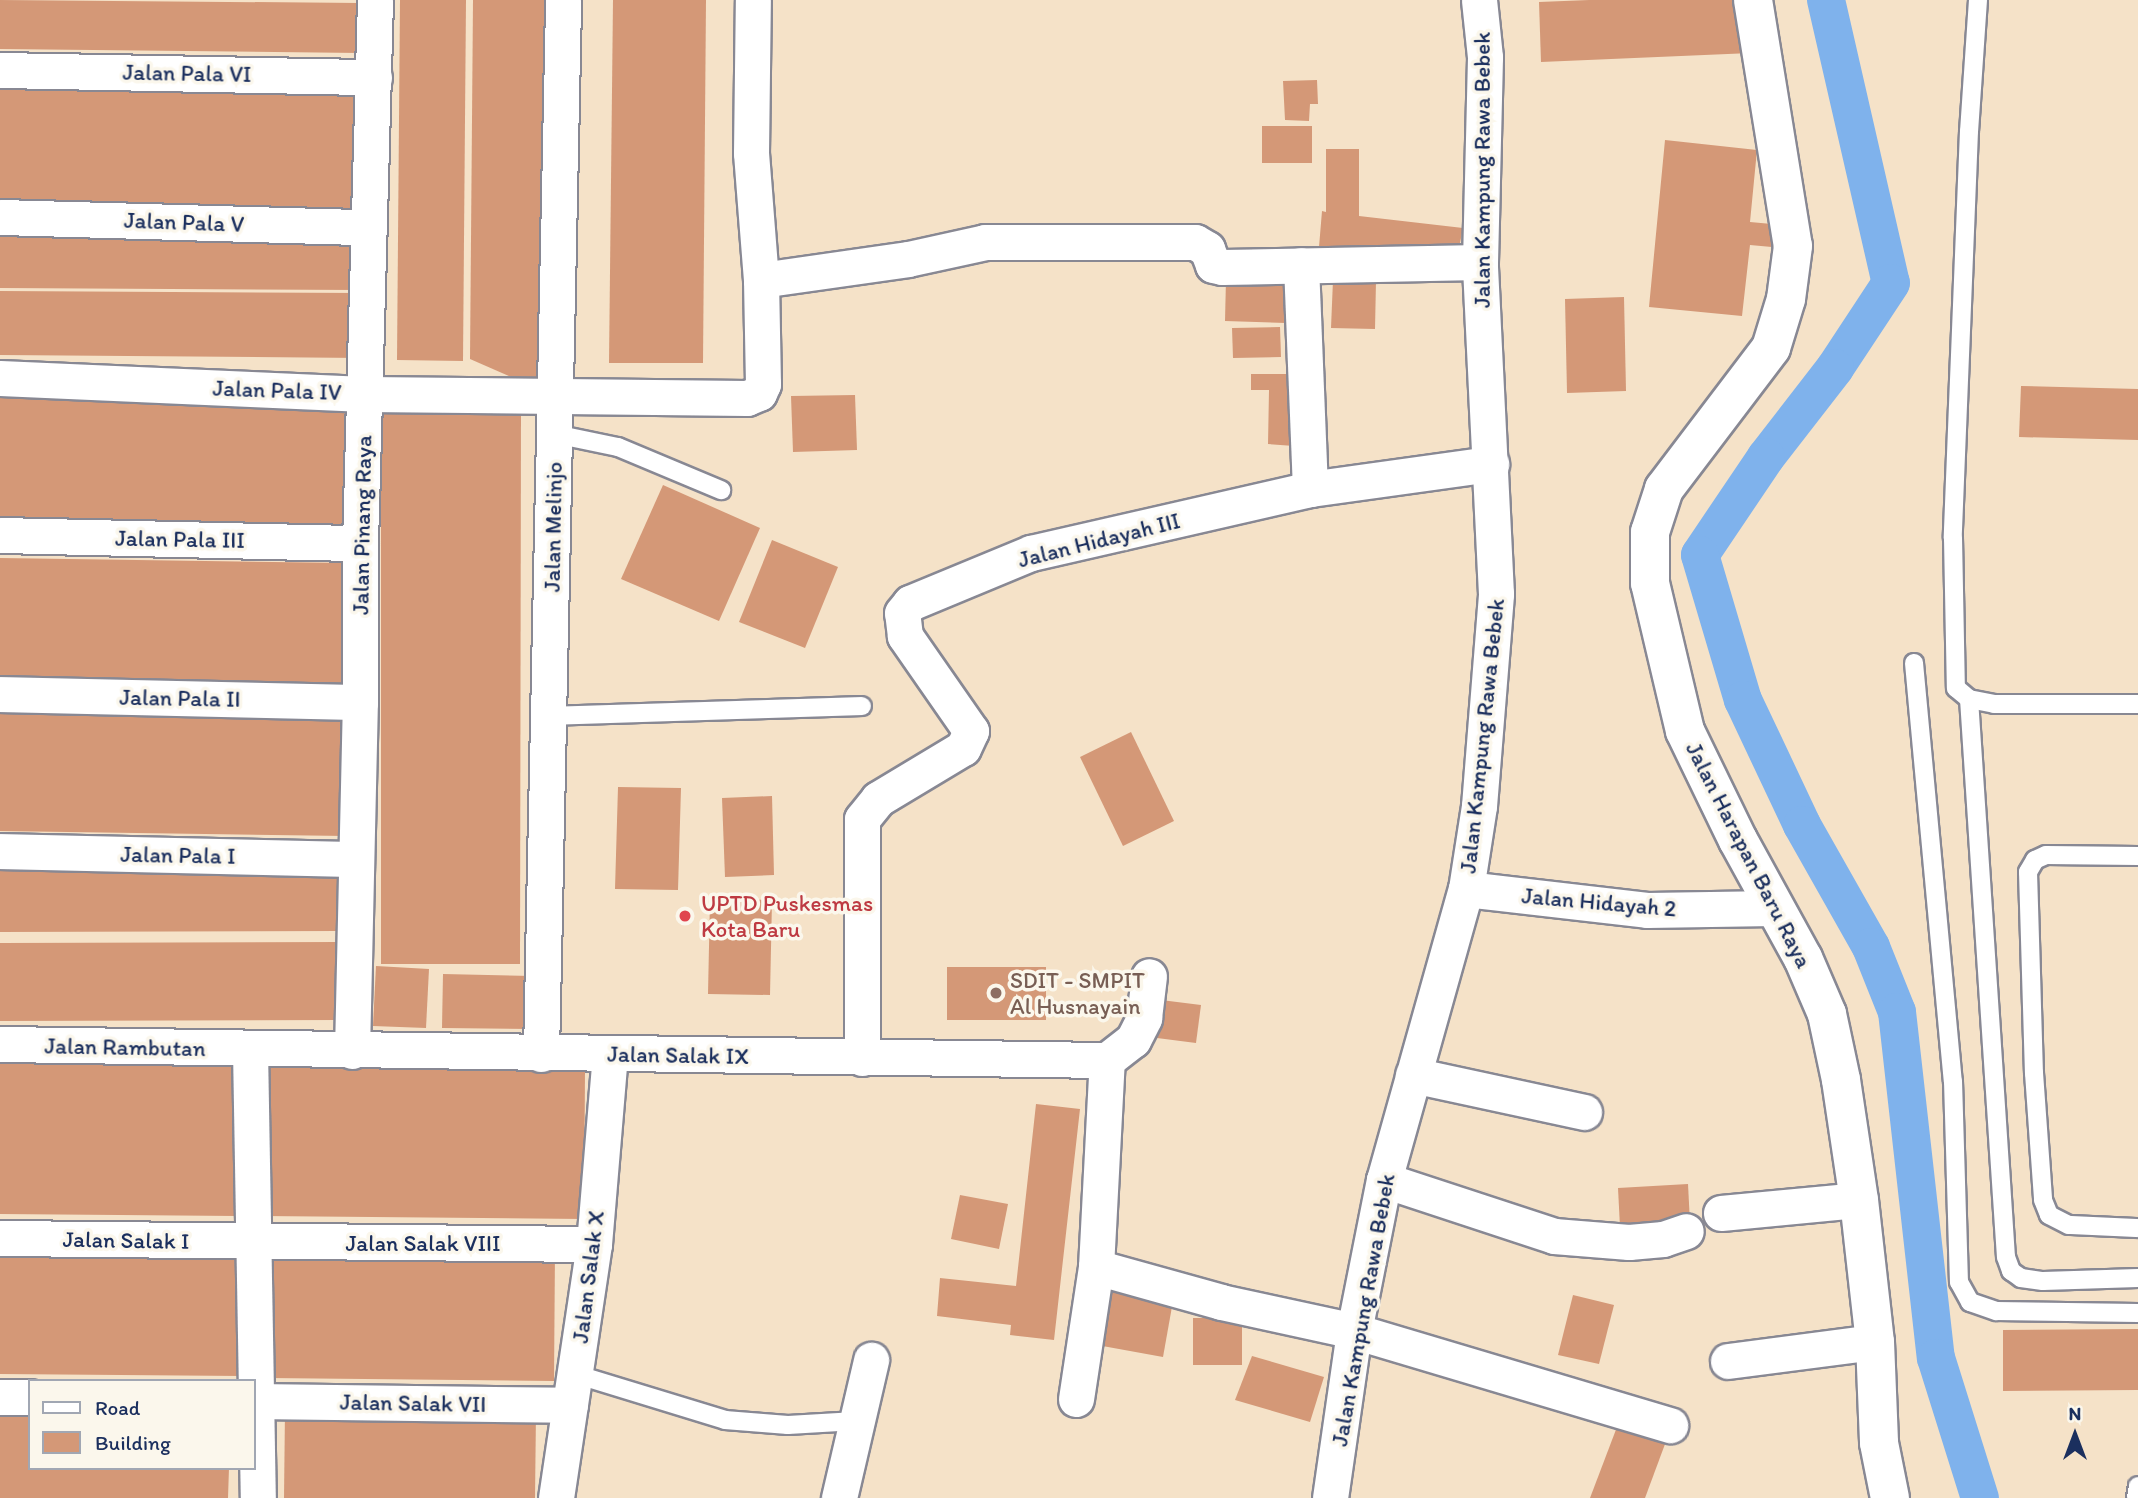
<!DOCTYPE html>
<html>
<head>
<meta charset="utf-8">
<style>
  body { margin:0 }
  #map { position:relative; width:2138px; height:1498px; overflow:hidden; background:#f5e2c8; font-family:Itim,sans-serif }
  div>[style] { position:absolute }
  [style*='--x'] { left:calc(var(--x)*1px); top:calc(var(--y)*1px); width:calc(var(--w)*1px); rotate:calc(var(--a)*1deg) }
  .canal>* { height:38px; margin:-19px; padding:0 19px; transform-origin:19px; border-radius:19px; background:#7fb2ec }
  .building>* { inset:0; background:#d49877 }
  .roads { filter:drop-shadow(2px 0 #888893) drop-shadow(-2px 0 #888893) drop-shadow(0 2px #888893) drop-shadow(0 -2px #888893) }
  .lane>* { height:18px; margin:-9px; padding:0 9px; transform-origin:9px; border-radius:9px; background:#fff }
  .street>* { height:35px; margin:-17.5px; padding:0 17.5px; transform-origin:17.5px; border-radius:17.5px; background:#fff }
  .secondary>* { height:38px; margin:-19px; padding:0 19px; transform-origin:19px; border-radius:19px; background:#fff }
  .dots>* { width:19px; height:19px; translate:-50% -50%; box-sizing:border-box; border:4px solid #fbf7ec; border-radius:50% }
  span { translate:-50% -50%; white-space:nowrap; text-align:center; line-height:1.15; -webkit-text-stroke:7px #fbf7ec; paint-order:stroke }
  .street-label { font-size:23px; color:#1b2f5e }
  .health-label { font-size:23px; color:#be3a42 }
  .left { translate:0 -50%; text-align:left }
  .education-label { font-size:23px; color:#785e54 }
  .legend { position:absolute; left:28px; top:1379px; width:228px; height:91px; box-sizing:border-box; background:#fbf7ec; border:2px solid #a1a7b3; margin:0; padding:9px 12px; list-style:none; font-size:21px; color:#1b2f5e }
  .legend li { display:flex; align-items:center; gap:14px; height:35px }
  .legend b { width:35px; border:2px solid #a1a7b3 }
  .north { position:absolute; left:2040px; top:1400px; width:70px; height:70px; -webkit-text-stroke:5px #fbf7ec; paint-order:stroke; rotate:0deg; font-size:19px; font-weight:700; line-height:28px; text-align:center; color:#1b2f5e }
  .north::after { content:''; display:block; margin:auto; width:24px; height:32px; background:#1b2f5e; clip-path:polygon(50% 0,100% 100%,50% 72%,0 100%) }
</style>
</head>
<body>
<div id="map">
  <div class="canal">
    <i style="--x:1826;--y:0;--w:290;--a:77.1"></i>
    <i style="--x:1891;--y:283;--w:102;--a:123.4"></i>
    <i style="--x:1835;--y:368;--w:113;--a:127.8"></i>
    <i style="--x:1766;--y:457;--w:118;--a:124"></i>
    <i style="--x:1700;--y:555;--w:151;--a:73.5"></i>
    <i style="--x:1743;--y:700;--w:138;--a:64.7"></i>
    <i style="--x:1802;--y:825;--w:140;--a:60.5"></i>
    <i style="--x:1871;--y:947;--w:70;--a:68.2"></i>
    <i style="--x:1897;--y:1012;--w:348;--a:83.6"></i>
    <i style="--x:1936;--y:1358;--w:147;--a:72.6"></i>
  </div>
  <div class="building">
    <i style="clip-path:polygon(0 0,360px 3px,360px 53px,0 49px)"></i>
    <i style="clip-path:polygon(400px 0,466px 0,463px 361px,397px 360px)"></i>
    <i style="clip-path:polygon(473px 0,554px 0,555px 396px,470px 359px)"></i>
    <i style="clip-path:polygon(613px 0,706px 0,703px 363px,609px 363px)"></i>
    <i style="clip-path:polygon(1589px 0,1749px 0,1751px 53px,1541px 62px,1539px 2px)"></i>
    <i style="clip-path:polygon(0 80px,366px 86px,364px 217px,0 211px)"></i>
    <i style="clip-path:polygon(1317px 80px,1318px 104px,1310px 104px,1309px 121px,1285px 120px,1283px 81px)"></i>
    <i style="clip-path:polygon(1262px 126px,1312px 126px,1312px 163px,1262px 163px)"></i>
    <i style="clip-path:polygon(1665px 140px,1757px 150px,1750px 222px,1784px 225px,1782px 248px,1750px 245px,1742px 316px,1649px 307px)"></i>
    <i style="clip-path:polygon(1326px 149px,1359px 149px,1359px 216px,1463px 228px,1457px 258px,1319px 247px,1322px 211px,1326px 212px)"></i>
    <i style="clip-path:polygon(0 225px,360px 227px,360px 290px,0 288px)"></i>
    <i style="clip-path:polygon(1226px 279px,1288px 280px,1286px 323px,1225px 321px)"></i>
    <i style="clip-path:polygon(1333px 280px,1376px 281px,1375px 329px,1331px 328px)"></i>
    <i style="clip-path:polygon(0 291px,362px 293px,362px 358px,0 355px)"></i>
    <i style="clip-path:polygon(1624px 297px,1626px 391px,1567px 393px,1565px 299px)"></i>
    <i style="clip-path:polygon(1280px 327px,1281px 357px,1233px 358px,1232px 328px)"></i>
    <i style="clip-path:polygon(1251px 374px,1293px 374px,1294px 446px,1268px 444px,1269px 390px,1251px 390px)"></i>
    <i style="clip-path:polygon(2021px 386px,2138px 389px,2138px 440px,2019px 437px)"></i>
    <i style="clip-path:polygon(0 390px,349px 397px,346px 536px,0 529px)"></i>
    <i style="clip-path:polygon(855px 395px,857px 450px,793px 452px,791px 396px)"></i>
    <i style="clip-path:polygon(381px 410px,521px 410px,520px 964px,381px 964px)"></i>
    <i style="clip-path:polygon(663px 485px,760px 528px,719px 621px,621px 579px)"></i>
    <i style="clip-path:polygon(772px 540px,838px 567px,805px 648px,739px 622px)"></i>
    <i style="clip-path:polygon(0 558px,348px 563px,346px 691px,0 685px)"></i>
    <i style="clip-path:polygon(0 704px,348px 710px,346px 836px,0 831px)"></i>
    <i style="clip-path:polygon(1131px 732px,1174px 821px,1123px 846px,1080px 757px)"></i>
    <i style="clip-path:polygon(618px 787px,681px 788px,678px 890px,615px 889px)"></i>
    <i style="clip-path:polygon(772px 796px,774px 875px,725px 877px,722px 798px)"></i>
    <i style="clip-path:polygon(338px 864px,338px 931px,0 932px,0 866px)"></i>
    <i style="clip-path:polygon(710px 899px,772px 900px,770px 995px,708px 994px)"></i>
    <i style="clip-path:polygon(339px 942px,339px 1020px,0 1021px,0 943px)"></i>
    <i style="clip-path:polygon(376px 966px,429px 969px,426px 1028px,373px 1026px)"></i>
    <i style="clip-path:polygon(947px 967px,1046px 967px,1046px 1020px,947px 1020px)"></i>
    <i style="clip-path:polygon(443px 974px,532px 976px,531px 1029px,442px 1028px)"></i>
    <i style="clip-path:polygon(1161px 1000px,1201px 1005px,1196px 1043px,1157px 1038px)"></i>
    <i style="clip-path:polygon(0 1060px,238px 1063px,237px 1216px,0 1214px)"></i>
    <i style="clip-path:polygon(264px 1066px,585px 1070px,584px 1219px,262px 1216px)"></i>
    <i style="clip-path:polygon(1036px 1104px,1080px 1109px,1054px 1340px,1010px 1335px,1011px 1325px,937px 1316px,940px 1278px,1016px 1286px)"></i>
    <i style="clip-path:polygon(1688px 1184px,1690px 1223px,1620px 1227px,1618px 1188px)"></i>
    <i style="clip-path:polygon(960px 1195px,1008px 1204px,999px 1249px,951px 1239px)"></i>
    <i style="clip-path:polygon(0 1244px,244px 1247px,242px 1376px,0 1374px)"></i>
    <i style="clip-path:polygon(270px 1247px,555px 1250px,554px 1381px,268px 1378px)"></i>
    <i style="clip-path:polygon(1107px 1289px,1173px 1301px,1163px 1357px,1097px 1345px)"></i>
    <i style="clip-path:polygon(1573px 1295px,1614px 1305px,1599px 1364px,1558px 1355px)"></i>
    <i style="clip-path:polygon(1193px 1318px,1242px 1318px,1242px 1365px,1193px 1365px)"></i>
    <i style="clip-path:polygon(2138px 1329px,2138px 1390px,2003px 1391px,2003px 1330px)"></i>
    <i style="clip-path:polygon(1252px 1356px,1324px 1377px,1310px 1422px,1235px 1400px)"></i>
    <i style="clip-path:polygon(0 1406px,30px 1407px,30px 1468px,229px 1468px,228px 1498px,0 1498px)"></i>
    <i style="clip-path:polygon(285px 1410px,536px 1412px,535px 1498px,284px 1498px)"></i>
    <i style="clip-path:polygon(1620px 1419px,1668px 1436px,1645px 1498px,1590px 1498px)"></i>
  </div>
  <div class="roads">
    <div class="lane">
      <i style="--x:1978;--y:0;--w:131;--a:93.9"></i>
      <i style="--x:1969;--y:131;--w:407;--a:92.3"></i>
      <i style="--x:1953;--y:538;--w:150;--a:88.9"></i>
      <i style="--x:1956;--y:688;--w:17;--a:40"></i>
      <i style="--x:1969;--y:699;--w:25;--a:11"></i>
      <i style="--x:1994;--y:704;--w:144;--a:0"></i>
      <i style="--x:555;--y:434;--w:64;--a:11.7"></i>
      <i style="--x:618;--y:447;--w:112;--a:22.7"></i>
      <i style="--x:1914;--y:663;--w:420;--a:84.7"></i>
      <i style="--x:1953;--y:1081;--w:201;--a:88.3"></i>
      <i style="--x:1959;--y:1282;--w:23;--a:61"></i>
      <i style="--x:1970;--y:1302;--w:28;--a:19"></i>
      <i style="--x:1996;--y:1311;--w:142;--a:0.8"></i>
      <i style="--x:1969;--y:699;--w:559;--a:86.21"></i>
      <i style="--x:2006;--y:1257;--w:15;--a:70"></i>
      <i style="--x:2011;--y:1271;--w:12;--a:35"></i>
      <i style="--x:2021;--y:1278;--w:22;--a:8"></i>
      <i style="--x:2043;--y:1281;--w:95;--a:-1.8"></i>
      <i style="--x:548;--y:716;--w:314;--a:-1.8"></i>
      <i style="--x:2138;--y:856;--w:92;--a:-179.4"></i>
      <i style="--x:2046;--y:855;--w:12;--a:156"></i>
      <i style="--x:2035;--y:860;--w:14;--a:120"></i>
      <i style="--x:2028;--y:872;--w:201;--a:88.3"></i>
      <i style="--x:2034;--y:1073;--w:127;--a:85.9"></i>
      <i style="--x:2043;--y:1200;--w:16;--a:68"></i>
      <i style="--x:2049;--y:1215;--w:22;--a:27"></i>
      <i style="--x:2069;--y:1225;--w:69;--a:2.5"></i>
      <i style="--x:575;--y:1374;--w:157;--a:17"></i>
      <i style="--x:725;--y:1420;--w:63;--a:4.5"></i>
      <i style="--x:788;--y:1425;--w:68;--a:-3.4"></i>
      <i style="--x:2136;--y:1498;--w:12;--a:-81"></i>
    </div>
    <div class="street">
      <i style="--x:0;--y:70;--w:374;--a:1.1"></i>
      <i style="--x:0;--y:217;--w:369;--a:1.6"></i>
      <i style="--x:761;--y:280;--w:148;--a:-8.1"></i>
      <i style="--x:908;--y:259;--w:79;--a:-12.4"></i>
      <i style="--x:985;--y:242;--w:210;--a:0"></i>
      <i style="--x:1195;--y:242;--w:14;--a:30"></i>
      <i style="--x:1207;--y:249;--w:17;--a:69"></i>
      <i style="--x:1213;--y:265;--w:9;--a:13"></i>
      <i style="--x:1222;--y:267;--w:258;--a:-1.1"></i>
      <i style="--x:0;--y:378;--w:365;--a:2.5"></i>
      <i style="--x:365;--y:394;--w:382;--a:0.6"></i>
      <i style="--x:747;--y:398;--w:13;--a:-23"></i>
      <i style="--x:759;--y:393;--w:10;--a:-66"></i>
      <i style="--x:763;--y:384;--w:104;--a:-91.1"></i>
      <i style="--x:761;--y:280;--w:127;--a:-94.5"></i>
      <i style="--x:751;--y:153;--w:153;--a:-89.3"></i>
      <i style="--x:1310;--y:489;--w:183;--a:-7.9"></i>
      <i style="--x:0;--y:535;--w:360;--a:1.3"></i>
      <i style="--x:0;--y:694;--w:360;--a:1.3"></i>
      <i style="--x:0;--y:851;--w:356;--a:1.3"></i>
      <i style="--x:1466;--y:889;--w:182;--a:6.6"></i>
      <i style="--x:1647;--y:910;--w:127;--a:-0.9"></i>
      <i style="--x:0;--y:1044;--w:1107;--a:0.83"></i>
      <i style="--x:250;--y:1049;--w:449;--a:89"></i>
      <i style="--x:352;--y:1051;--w:349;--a:-88.7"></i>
      <i style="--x:360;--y:702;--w:159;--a:-90"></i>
      <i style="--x:360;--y:543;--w:543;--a:-88.42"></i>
      <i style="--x:541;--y:1054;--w:1054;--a:-88.8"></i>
      <i style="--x:862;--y:1058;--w:239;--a:-90"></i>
      <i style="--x:862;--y:819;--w:26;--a:-51"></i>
      <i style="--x:878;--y:799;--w:99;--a:-31"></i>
      <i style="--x:963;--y:748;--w:19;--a:-65"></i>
      <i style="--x:971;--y:731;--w:116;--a:-124.8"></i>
      <i style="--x:905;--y:636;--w:23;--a:-97"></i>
      <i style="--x:902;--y:613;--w:13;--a:-51"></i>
      <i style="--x:910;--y:603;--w:131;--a:-22.5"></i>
      <i style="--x:1031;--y:553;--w:286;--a:-12.9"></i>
      <i style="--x:1310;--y:489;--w:224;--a:-92.3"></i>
      <i style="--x:1413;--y:1075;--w:175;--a:12.2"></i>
      <i style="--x:1384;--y:1180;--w:179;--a:18.2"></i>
      <i style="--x:1554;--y:1236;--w:75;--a:4.6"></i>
      <i style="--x:1629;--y:1242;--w:34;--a:-5"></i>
      <i style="--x:1663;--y:1239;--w:24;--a:-19"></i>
      <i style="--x:1721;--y:1213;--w:139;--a:-5.4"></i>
      <i style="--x:0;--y:1238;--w:594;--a:0.58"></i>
      <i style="--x:1096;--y:1267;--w:130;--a:15.6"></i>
      <i style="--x:1221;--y:1302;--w:136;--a:12.3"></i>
      <i style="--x:1354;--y:1331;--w:330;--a:16.6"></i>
      <i style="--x:1728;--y:1361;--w:148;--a:-7.4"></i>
      <i style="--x:0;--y:1397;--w:30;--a:0"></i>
      <i style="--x:1076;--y:1399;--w:134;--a:-81.4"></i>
      <i style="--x:1096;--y:1267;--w:207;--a:-87"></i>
      <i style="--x:1107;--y:1060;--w:33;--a:-38"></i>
      <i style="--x:1133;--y:1040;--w:25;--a:-63"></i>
      <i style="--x:1144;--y:1018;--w:42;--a:-83.2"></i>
      <i style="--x:254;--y:1401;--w:316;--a:0.7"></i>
      <i style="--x:556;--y:1498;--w:257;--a:-81.5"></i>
      <i style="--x:594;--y:1244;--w:191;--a:-85.2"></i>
      <i style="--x:839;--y:1498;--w:142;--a:-76.9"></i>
      <i style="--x:1330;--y:1498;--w:169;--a:-81.8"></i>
      <i style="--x:1354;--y:1331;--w:154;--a:-78.8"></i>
      <i style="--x:1384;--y:1180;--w:302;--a:-74.3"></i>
      <i style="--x:1466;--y:889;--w:84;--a:-81.1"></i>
      <i style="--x:1479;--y:806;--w:213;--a:-85.4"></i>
      <i style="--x:1496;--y:594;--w:332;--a:-92.8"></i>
      <i style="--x:1480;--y:262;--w:205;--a:-88.6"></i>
      <i style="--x:1485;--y:57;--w:57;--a:-96"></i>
    </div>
    <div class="secondary">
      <i style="--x:1753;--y:0;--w:249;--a:80.8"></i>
      <i style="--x:1793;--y:246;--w:53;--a:97.5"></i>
      <i style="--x:1786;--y:299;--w:51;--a:107"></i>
      <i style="--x:1771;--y:348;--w:177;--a:127.2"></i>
      <i style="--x:1664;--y:489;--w:45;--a:108"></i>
      <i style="--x:1650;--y:532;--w:51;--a:90"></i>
      <i style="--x:1650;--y:583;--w:152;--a:76.7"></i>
      <i style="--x:1685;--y:731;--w:121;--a:64.1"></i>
      <i style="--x:1738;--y:840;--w:135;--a:61.2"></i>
      <i style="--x:1803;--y:958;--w:61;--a:66.8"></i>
      <i style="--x:1827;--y:1014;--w:67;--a:78"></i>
      <i style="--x:1841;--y:1080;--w:121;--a:81.5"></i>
      <i style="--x:1859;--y:1200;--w:143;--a:83.6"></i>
      <i style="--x:1875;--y:1342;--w:101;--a:87.7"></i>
      <i style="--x:1879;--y:1443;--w:56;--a:78.7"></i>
    </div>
  </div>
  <div class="dots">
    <i style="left:685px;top:916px;background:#e0444e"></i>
    <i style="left:996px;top:993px;background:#8d6e63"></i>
  </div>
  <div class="street-label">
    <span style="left:187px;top:73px;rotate:1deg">Jalan Pala VI</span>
    <span style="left:1482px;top:170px;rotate:-90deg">Jalan Kampung Rawa Bebek</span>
    <span style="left:184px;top:222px;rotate:2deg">Jalan Pala V</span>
    <span style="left:277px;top:390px;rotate:2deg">Jalan Pala IV</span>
    <span style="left:362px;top:525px;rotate:-89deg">Jalan Pinang Raya</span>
    <span style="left:553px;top:527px;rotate:-89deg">Jalan Melinjo</span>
    <span style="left:180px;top:539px;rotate:1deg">Jalan Pala III</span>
    <span style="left:1099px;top:540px;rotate:-14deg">Jalan Hidayah III</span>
    <span style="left:180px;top:698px;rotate:1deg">Jalan Pala II</span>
    <span style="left:1482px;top:736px;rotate:-84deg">Jalan Kampung Rawa Bebek</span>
    <span style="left:178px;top:855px;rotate:1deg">Jalan Pala I</span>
    <span style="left:1749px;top:855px;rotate:63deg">Jalan Harapan Baru Raya</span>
    <span style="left:1599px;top:902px;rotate:5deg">Jalan Hidayah 2</span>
    <span style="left:125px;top:1047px;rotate:1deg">Jalan Rambutan</span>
    <span style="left:678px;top:1055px;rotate:1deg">Jalan Salak IX</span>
    <span style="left:126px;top:1240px;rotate:1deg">Jalan Salak I</span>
    <span style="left:423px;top:1243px">Jalan Salak VIII</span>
    <span style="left:588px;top:1277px;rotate:-83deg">Jalan Salak X</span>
    <span style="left:1363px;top:1310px;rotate:-80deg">Jalan Kampung Rawa Bebek</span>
    <span style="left:413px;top:1403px;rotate:1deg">Jalan Salak VII</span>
  </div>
  <div class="health-label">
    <span class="left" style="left:701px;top:916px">UPTD Puskesmas<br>Kota Baru</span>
  </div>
  <div class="education-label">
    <span class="left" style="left:1010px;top:993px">SDIT - SMPIT<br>Al Husnayain</span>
  </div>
  <ul class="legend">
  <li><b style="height:9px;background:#fff"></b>Road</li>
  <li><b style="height:19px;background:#d49877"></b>Building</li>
  </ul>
  <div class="north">N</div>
</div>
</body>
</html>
